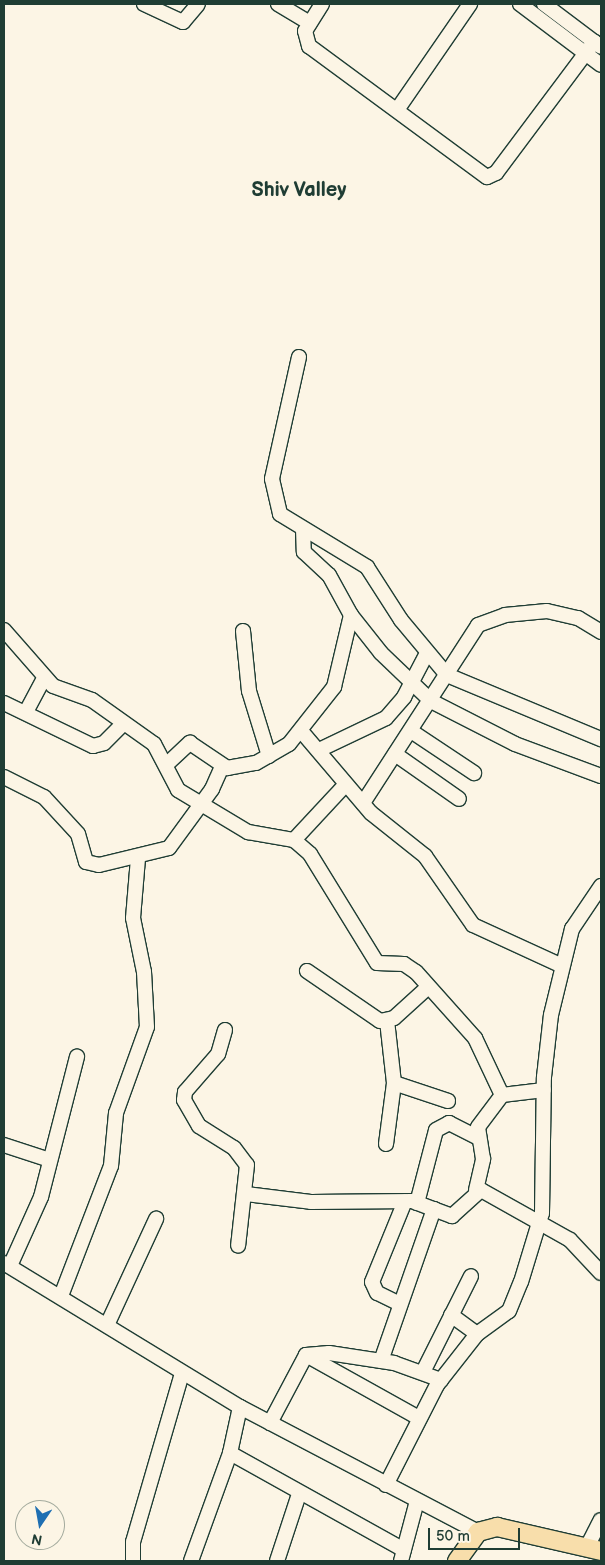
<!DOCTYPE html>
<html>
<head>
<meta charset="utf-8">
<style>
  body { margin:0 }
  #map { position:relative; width:605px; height:1565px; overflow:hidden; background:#fcf5e5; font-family:"Balsamiq Sans",sans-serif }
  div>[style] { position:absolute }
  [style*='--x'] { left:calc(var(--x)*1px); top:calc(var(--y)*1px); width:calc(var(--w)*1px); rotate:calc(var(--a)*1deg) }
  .roads { filter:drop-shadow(1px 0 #1f3d34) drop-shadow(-1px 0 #1f3d34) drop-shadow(0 1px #1f3d34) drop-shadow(0 -1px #1f3d34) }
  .minor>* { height:14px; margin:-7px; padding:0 7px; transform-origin:7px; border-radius:7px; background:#fcf5e5 }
  .major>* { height:18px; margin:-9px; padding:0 9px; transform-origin:9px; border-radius:9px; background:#f8deab }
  span { translate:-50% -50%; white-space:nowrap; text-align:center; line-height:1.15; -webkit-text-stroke:4px #fcf5e5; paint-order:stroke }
  .district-label { font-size:20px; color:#1f3d34; font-weight:700 }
  .frame { position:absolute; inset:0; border:5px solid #1f3d34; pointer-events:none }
  .north { position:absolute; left:15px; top:1500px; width:50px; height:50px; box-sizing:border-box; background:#fcf5e5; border:1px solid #a4ab9e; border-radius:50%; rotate:192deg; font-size:14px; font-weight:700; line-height:20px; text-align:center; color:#1f3d34 }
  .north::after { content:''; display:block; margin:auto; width:18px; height:22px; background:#1f6fb2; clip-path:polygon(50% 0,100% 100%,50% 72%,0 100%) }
  .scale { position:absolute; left:428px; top:1528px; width:92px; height:22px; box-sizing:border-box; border:2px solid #1f3d34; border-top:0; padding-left:6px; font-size:15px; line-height:18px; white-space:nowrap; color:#1f3d34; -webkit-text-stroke:4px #fcf5e5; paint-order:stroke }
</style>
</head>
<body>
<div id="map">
  <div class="roads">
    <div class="minor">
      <i style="--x:144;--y:4;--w:43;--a:24.8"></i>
      <i style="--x:183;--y:22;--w:23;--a:-50"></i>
      <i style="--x:278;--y:4;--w:37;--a:31"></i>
      <i style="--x:322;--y:4;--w:32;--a:122"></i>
      <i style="--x:305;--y:31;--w:16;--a:75"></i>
      <i style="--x:309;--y:46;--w:221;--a:36.4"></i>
      <i style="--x:487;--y:177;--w:10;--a:-24"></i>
      <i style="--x:496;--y:173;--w:164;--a:-53.2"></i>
      <i style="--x:520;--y:4;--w:101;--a:37"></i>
      <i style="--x:544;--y:4;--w:71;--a:37"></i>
      <i style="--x:397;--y:110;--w:129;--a:-55.4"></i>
      <i style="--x:299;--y:357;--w:125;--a:102.5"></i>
      <i style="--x:272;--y:479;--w:36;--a:77"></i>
      <i style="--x:280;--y:514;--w:102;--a:31.3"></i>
      <i style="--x:367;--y:567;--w:63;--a:57.3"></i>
      <i style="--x:401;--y:620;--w:72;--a:50.1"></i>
      <i style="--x:447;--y:675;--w:167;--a:22.6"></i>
      <i style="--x:303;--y:529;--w:23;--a:88"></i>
      <i style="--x:304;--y:552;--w:34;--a:43"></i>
      <i style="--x:329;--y:575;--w:46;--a:61.2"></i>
      <i style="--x:351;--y:615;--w:48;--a:51.7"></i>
      <i style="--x:381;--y:653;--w:69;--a:43.8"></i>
      <i style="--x:431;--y:701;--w:94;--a:27.1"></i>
      <i style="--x:515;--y:744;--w:92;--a:20.4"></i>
      <i style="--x:4;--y:630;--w:74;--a:48.8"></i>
      <i style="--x:53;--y:686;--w:41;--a:19.7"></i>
      <i style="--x:92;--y:700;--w:76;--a:35.4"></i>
      <i style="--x:154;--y:744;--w:52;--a:62.4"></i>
      <i style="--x:178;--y:790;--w:82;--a:31"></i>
      <i style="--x:248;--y:832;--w:47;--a:9.9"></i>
      <i style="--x:294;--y:840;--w:21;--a:41"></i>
      <i style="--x:310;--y:854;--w:128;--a:58.4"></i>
      <i style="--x:377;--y:963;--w:27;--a:2"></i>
      <i style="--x:404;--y:964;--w:14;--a:34"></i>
      <i style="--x:416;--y:972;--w:89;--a:48.2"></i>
      <i style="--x:475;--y:1038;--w:63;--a:64.7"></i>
      <i style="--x:243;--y:631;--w:60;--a:84.3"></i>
      <i style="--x:249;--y:691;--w:68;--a:72.9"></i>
      <i style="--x:4;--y:703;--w:99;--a:25.8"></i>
      <i style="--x:93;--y:746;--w:11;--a:-15"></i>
      <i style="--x:104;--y:743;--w:25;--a:-45"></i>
      <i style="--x:26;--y:712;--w:38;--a:-62"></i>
      <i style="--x:411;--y:731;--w:76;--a:33.7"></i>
      <i style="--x:302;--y:732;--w:106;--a:49.6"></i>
      <i style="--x:371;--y:813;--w:69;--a:38.5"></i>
      <i style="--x:425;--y:856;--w:84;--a:55.2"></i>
      <i style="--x:473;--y:925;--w:98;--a:24.7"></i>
      <i style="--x:319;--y:750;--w:74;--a:-25.5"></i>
      <i style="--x:386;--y:718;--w:28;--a:-49"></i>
      <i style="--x:404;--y:697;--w:50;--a:-62.4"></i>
      <i style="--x:395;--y:754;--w:78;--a:35.1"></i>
      <i style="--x:166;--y:765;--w:33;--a:-43"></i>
      <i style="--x:190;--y:743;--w:45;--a:34"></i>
      <i style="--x:227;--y:768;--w:29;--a:-10"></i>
      <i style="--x:256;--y:763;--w:38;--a:-30"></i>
      <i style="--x:289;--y:744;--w:73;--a:-51.7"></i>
      <i style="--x:334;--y:687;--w:74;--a:-76.7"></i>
      <i style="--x:4;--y:777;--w:45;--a:26.6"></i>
      <i style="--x:44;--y:797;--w:50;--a:47.4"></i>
      <i style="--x:78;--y:834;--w:29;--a:74"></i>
      <i style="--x:86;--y:862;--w:13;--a:13"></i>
      <i style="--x:99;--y:865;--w:72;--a:-13.7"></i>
      <i style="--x:169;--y:848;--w:73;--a:-53.9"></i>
      <i style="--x:212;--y:789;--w:24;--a:-66"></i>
      <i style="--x:363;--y:803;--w:212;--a:-57.1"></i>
      <i style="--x:478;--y:625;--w:29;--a:-20"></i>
      <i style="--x:505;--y:615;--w:42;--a:-5.4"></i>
      <i style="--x:547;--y:611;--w:32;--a:13"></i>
      <i style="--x:578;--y:618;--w:27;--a:31"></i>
      <i style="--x:294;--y:840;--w:76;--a:-47.1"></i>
      <i style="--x:307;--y:971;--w:88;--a:34.4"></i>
      <i style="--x:380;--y:1021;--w:14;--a:-12"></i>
      <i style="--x:394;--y:1018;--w:45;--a:-42.3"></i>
      <i style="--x:225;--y:1030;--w:25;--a:106"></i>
      <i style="--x:218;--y:1054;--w:50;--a:131"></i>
      <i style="--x:185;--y:1092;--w:8;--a:97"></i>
      <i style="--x:184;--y:1100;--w:30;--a:60"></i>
      <i style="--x:199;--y:1126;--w:41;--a:32.2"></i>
      <i style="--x:234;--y:1148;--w:21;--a:53"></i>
      <i style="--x:247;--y:1165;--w:81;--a:96.3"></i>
      <i style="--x:394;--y:1083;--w:57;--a:18.4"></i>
      <i style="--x:386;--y:1144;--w:62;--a:-82.5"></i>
      <i style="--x:394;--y:1083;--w:62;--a:-96.4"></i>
      <i style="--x:4;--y:1145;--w:48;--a:18.1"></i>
      <i style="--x:476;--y:1190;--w:32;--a:-77"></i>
      <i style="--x:483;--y:1159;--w:32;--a:-99"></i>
      <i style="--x:478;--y:1127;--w:40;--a:-53"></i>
      <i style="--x:502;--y:1095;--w:42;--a:-6.8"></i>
      <i style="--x:246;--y:1194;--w:65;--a:7"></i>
      <i style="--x:311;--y:1202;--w:101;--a:-0.6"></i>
      <i style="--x:412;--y:1201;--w:43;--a:20.6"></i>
      <i style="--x:452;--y:1216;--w:39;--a:-42"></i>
      <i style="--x:481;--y:1190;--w:102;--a:29.3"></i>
      <i style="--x:570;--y:1240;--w:45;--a:46.8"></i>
      <i style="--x:417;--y:1203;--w:75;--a:-75.4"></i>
      <i style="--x:436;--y:1130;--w:15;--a:-28"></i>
      <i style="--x:449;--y:1123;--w:31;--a:27"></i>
      <i style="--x:4;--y:1263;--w:276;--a:31.4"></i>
      <i style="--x:240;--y:1407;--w:269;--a:27.7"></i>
      <i style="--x:10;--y:1266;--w:76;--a:-65.8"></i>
      <i style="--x:41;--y:1197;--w:145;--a:-75.6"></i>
      <i style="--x:61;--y:1296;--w:139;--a:-69"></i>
      <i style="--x:111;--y:1166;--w:53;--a:-84.6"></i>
      <i style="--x:116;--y:1113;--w:91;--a:-70.2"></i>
      <i style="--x:147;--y:1027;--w:55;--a:-93.1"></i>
      <i style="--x:144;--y:972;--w:55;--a:-101.5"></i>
      <i style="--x:133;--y:918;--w:59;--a:-85.2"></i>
      <i style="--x:400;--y:1304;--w:25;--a:-154"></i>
      <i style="--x:377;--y:1293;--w:12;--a:-114"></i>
      <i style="--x:372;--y:1282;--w:87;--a:-67.8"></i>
      <i style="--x:451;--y:1315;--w:32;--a:36"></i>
      <i style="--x:108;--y:1323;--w:115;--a:-65.2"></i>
      <i style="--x:306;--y:1355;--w:127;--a:29.2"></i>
      <i style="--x:381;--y:1361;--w:161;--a:-70.8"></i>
      <i style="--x:423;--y:1372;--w:107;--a:-63.4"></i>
      <i style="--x:270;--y:1423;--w:77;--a:-62.1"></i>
      <i style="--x:306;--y:1355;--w:23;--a:-5"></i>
      <i style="--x:329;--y:1353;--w:66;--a:8.7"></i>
      <i style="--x:394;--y:1363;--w:50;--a:19.9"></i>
      <i style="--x:230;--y:1453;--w:199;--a:29.1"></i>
      <i style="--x:386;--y:1485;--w:112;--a:-63"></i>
      <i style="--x:437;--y:1385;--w:65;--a:-51.9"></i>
      <i style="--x:477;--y:1334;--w:39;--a:-36"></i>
      <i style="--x:509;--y:1311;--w:31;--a:-68"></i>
      <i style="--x:521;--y:1282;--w:72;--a:-73.1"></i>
      <i style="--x:542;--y:1213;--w:136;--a:-89.2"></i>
      <i style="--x:544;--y:1077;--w:62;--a:-83.6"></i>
      <i style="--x:551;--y:1015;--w:89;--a:-76.3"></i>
      <i style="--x:572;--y:929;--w:52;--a:-56"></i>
      <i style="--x:587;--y:1547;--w:30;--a:-63"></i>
      <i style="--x:133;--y:1561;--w:19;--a:-90"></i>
      <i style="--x:133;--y:1542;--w:176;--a:-73.8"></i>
      <i style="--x:191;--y:1561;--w:115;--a:-70.1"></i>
      <i style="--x:230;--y:1453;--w:47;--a:-77.7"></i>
      <i style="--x:277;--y:1561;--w:71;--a:-71.8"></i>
      <i style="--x:401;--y:1561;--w:62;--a:-75.1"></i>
    </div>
    <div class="major">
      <i style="--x:457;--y:1561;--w:36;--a:-54"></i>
      <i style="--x:478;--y:1532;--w:20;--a:-15"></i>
      <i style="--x:497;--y:1527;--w:107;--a:13"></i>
    </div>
  </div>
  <div class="district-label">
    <span style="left:299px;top:190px">Shiv Valley</span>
  </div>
  <div class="frame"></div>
  <div class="north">N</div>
  <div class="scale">50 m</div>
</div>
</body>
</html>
